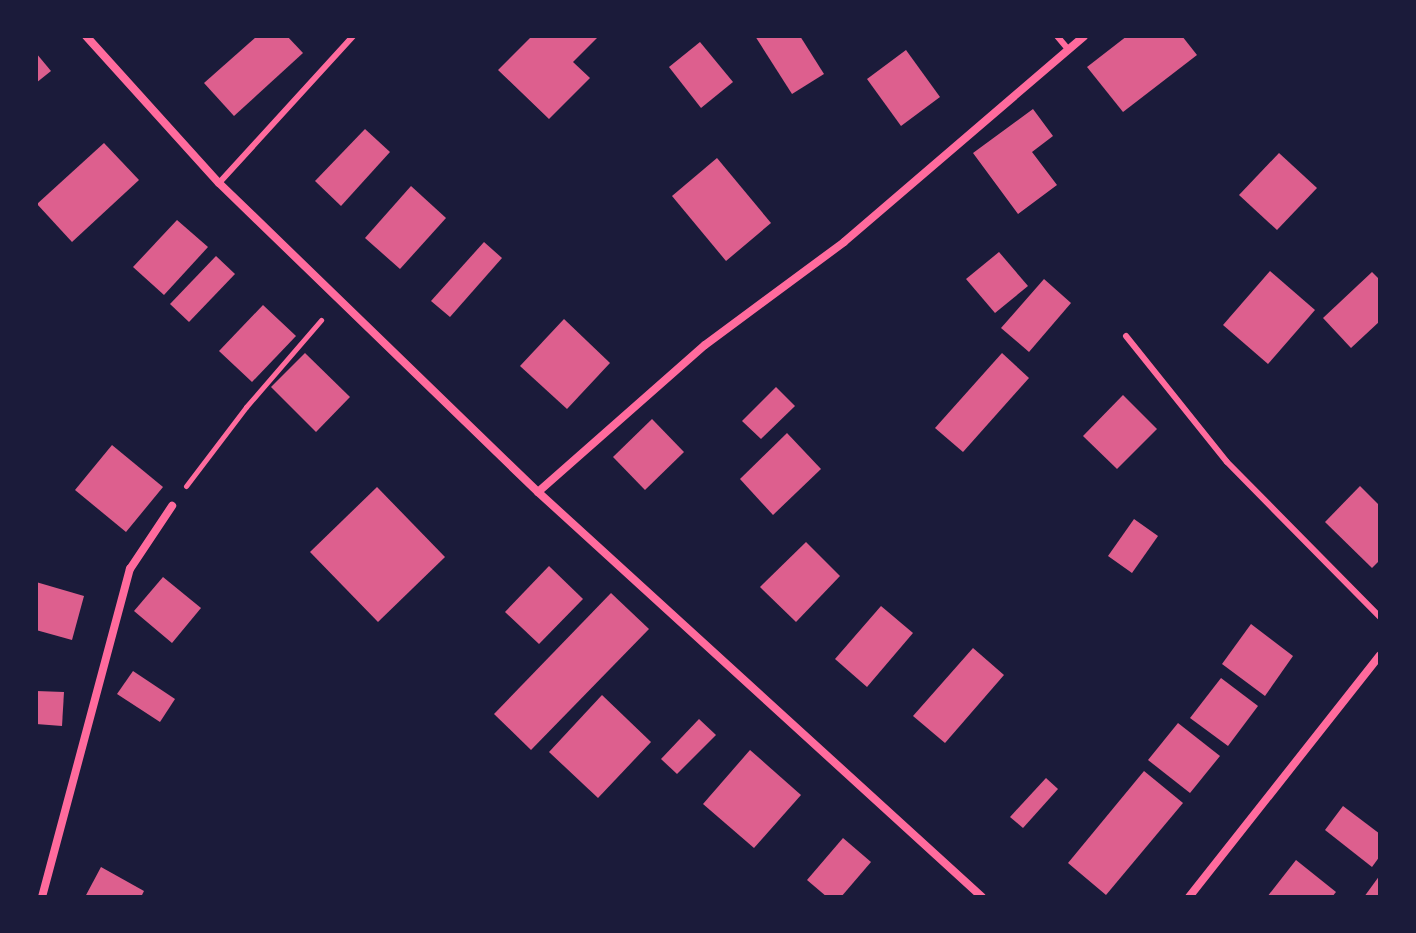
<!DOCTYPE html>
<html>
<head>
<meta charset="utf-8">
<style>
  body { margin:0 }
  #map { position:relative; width:1416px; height:933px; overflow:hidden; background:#1b1b3a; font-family:"Alegreya Sans",sans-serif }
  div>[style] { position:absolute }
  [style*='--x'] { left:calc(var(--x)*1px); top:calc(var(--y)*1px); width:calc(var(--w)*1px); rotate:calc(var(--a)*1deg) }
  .building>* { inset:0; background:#dd5f8e }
  .path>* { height:5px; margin:-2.5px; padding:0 2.5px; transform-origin:2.5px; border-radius:2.5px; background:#ff6b9d }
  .service>* { height:6px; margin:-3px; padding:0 3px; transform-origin:3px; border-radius:3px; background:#ff6b9d }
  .minor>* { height:8px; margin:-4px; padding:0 4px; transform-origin:4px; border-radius:4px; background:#ff6b9d }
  span { translate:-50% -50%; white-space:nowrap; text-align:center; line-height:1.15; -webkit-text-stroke:7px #1b1b3a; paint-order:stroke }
  .frame { position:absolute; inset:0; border:38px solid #1b1b3a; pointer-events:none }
</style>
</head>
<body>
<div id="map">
  <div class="building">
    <i style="clip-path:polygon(257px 36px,287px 36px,303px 53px,234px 116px,204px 83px)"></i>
    <i style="clip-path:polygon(532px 36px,599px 36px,573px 62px,590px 78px,549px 119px,498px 70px)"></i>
    <i style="clip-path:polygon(755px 36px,800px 36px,824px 74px,792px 94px)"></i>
    <i style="clip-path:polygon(1127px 36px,1182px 36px,1197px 55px,1123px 112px,1087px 67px)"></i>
    <i style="clip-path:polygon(700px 42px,733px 82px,701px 108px,669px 67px)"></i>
    <i style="clip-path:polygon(906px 50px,940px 97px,901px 126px,867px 79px)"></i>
    <i style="clip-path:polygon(36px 53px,51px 71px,36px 83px)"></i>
    <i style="clip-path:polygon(1033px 109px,1053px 136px,1032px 152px,1057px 185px,1018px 214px,973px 153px)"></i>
    <i style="clip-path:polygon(365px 129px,390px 152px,341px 206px,315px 181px)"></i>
    <i style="clip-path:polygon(104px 143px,139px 180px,72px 242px,37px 204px)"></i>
    <i style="clip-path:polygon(1279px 153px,1317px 188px,1277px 230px,1239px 195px)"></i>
    <i style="clip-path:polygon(717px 158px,771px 223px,726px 261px,672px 196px)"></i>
    <i style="clip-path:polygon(411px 186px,446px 218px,400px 269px,365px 238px)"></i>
    <i style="clip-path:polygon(177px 220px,208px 247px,164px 295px,133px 267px)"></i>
    <i style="clip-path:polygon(484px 242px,502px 258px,450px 317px,431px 301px)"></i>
    <i style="clip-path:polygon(999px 252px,1028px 286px,995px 313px,966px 279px)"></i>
    <i style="clip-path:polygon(216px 256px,235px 274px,189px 322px,170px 304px)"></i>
    <i style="clip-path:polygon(1270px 271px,1315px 310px,1268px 364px,1223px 325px)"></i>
    <i style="clip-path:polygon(1372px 272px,1380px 280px,1380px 321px,1351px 348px,1323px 318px)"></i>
    <i style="clip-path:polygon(1044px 279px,1071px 303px,1029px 352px,1001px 328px)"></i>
    <i style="clip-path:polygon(263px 305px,296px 336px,252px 382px,219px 351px)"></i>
    <i style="clip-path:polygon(564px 319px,610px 363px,567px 409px,520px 366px)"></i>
    <i style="clip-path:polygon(305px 353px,350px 397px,316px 432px,271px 387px)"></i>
    <i style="clip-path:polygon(1002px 353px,1029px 378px,963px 452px,935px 428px)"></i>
    <i style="clip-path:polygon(776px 387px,795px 406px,761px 439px,742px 421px)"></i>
    <i style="clip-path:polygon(1123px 395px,1157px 429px,1117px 469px,1083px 436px)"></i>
    <i style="clip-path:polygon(652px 419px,684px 452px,645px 490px,613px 457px)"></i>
    <i style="clip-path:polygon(787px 433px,821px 469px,773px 515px,740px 479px)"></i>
    <i style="clip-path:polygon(112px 445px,163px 487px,126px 532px,75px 490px)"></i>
    <i style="clip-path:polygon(1360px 486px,1380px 506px,1380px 560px,1372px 568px,1325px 522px)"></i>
    <i style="clip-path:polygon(377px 487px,445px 557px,378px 622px,310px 552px)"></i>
    <i style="clip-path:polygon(1134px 519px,1158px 536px,1132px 573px,1108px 556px)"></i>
    <i style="clip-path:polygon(806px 542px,840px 576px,796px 622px,760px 587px)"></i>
    <i style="clip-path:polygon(549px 566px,583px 599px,539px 644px,505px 612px)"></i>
    <i style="clip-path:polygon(163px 577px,201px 608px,172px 643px,134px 611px)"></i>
    <i style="clip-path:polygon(36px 582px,84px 596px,72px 640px,36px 630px)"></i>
    <i style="clip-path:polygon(611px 593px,649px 629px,531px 750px,494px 714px)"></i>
    <i style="clip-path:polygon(881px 606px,913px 633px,867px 687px,835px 659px)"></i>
    <i style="clip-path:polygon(1251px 624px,1293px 656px,1265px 696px,1222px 664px)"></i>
    <i style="clip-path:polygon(973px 648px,1004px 675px,945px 743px,913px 716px)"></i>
    <i style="clip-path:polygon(133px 671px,175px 699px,160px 722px,117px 694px)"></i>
    <i style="clip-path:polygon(1221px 678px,1258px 706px,1228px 746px,1190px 718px)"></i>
    <i style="clip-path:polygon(36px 691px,64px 692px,62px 726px,36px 724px)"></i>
    <i style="clip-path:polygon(602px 695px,651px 742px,598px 798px,549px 752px)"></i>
    <i style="clip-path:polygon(699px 719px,716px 735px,677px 774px,661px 759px)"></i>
    <i style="clip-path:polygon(1178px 723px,1220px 756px,1190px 793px,1148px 760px)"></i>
    <i style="clip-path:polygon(750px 750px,801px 795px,754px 848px,703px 804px)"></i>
    <i style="clip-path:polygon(1144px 771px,1183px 803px,1106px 895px,1068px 863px)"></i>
    <i style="clip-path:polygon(1046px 778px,1058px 789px,1023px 828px,1010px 817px)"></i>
    <i style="clip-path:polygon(1343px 806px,1380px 834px,1380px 856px,1372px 867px,1325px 830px)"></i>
    <i style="clip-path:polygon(843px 838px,871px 862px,841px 897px,827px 897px,807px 880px)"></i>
    <i style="clip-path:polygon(1296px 860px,1336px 892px,1332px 897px,1267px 897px)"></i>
    <i style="clip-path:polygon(101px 867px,144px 891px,141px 897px,85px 897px)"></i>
    <i style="clip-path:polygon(1380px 875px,1380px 897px,1364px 897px)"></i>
  </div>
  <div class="path">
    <i style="--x:186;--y:486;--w:99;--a:-52.8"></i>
    <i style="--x:246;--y:407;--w:115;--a:-49.2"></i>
  </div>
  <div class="service">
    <i style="--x:1057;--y:36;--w:17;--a:50"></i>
    <i style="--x:219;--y:183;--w:199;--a:-47.6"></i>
    <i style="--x:1126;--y:336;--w:161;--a:51.3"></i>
    <i style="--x:1227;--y:462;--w:218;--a:45.4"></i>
  </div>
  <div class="minor">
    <i style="--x:86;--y:36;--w:198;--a:47.9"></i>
    <i style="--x:219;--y:183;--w:444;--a:44.1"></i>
    <i style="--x:538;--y:492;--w:601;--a:42.37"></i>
    <i style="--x:538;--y:492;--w:222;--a:-41.4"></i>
    <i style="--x:705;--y:345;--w:173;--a:-36.5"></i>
    <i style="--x:844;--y:242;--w:316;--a:-40.6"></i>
    <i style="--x:42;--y:897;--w:340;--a:-75"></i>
    <i style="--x:130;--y:569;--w:76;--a:-56.3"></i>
    <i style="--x:1189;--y:897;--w:308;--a:-51.7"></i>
  </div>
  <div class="frame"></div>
</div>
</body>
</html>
